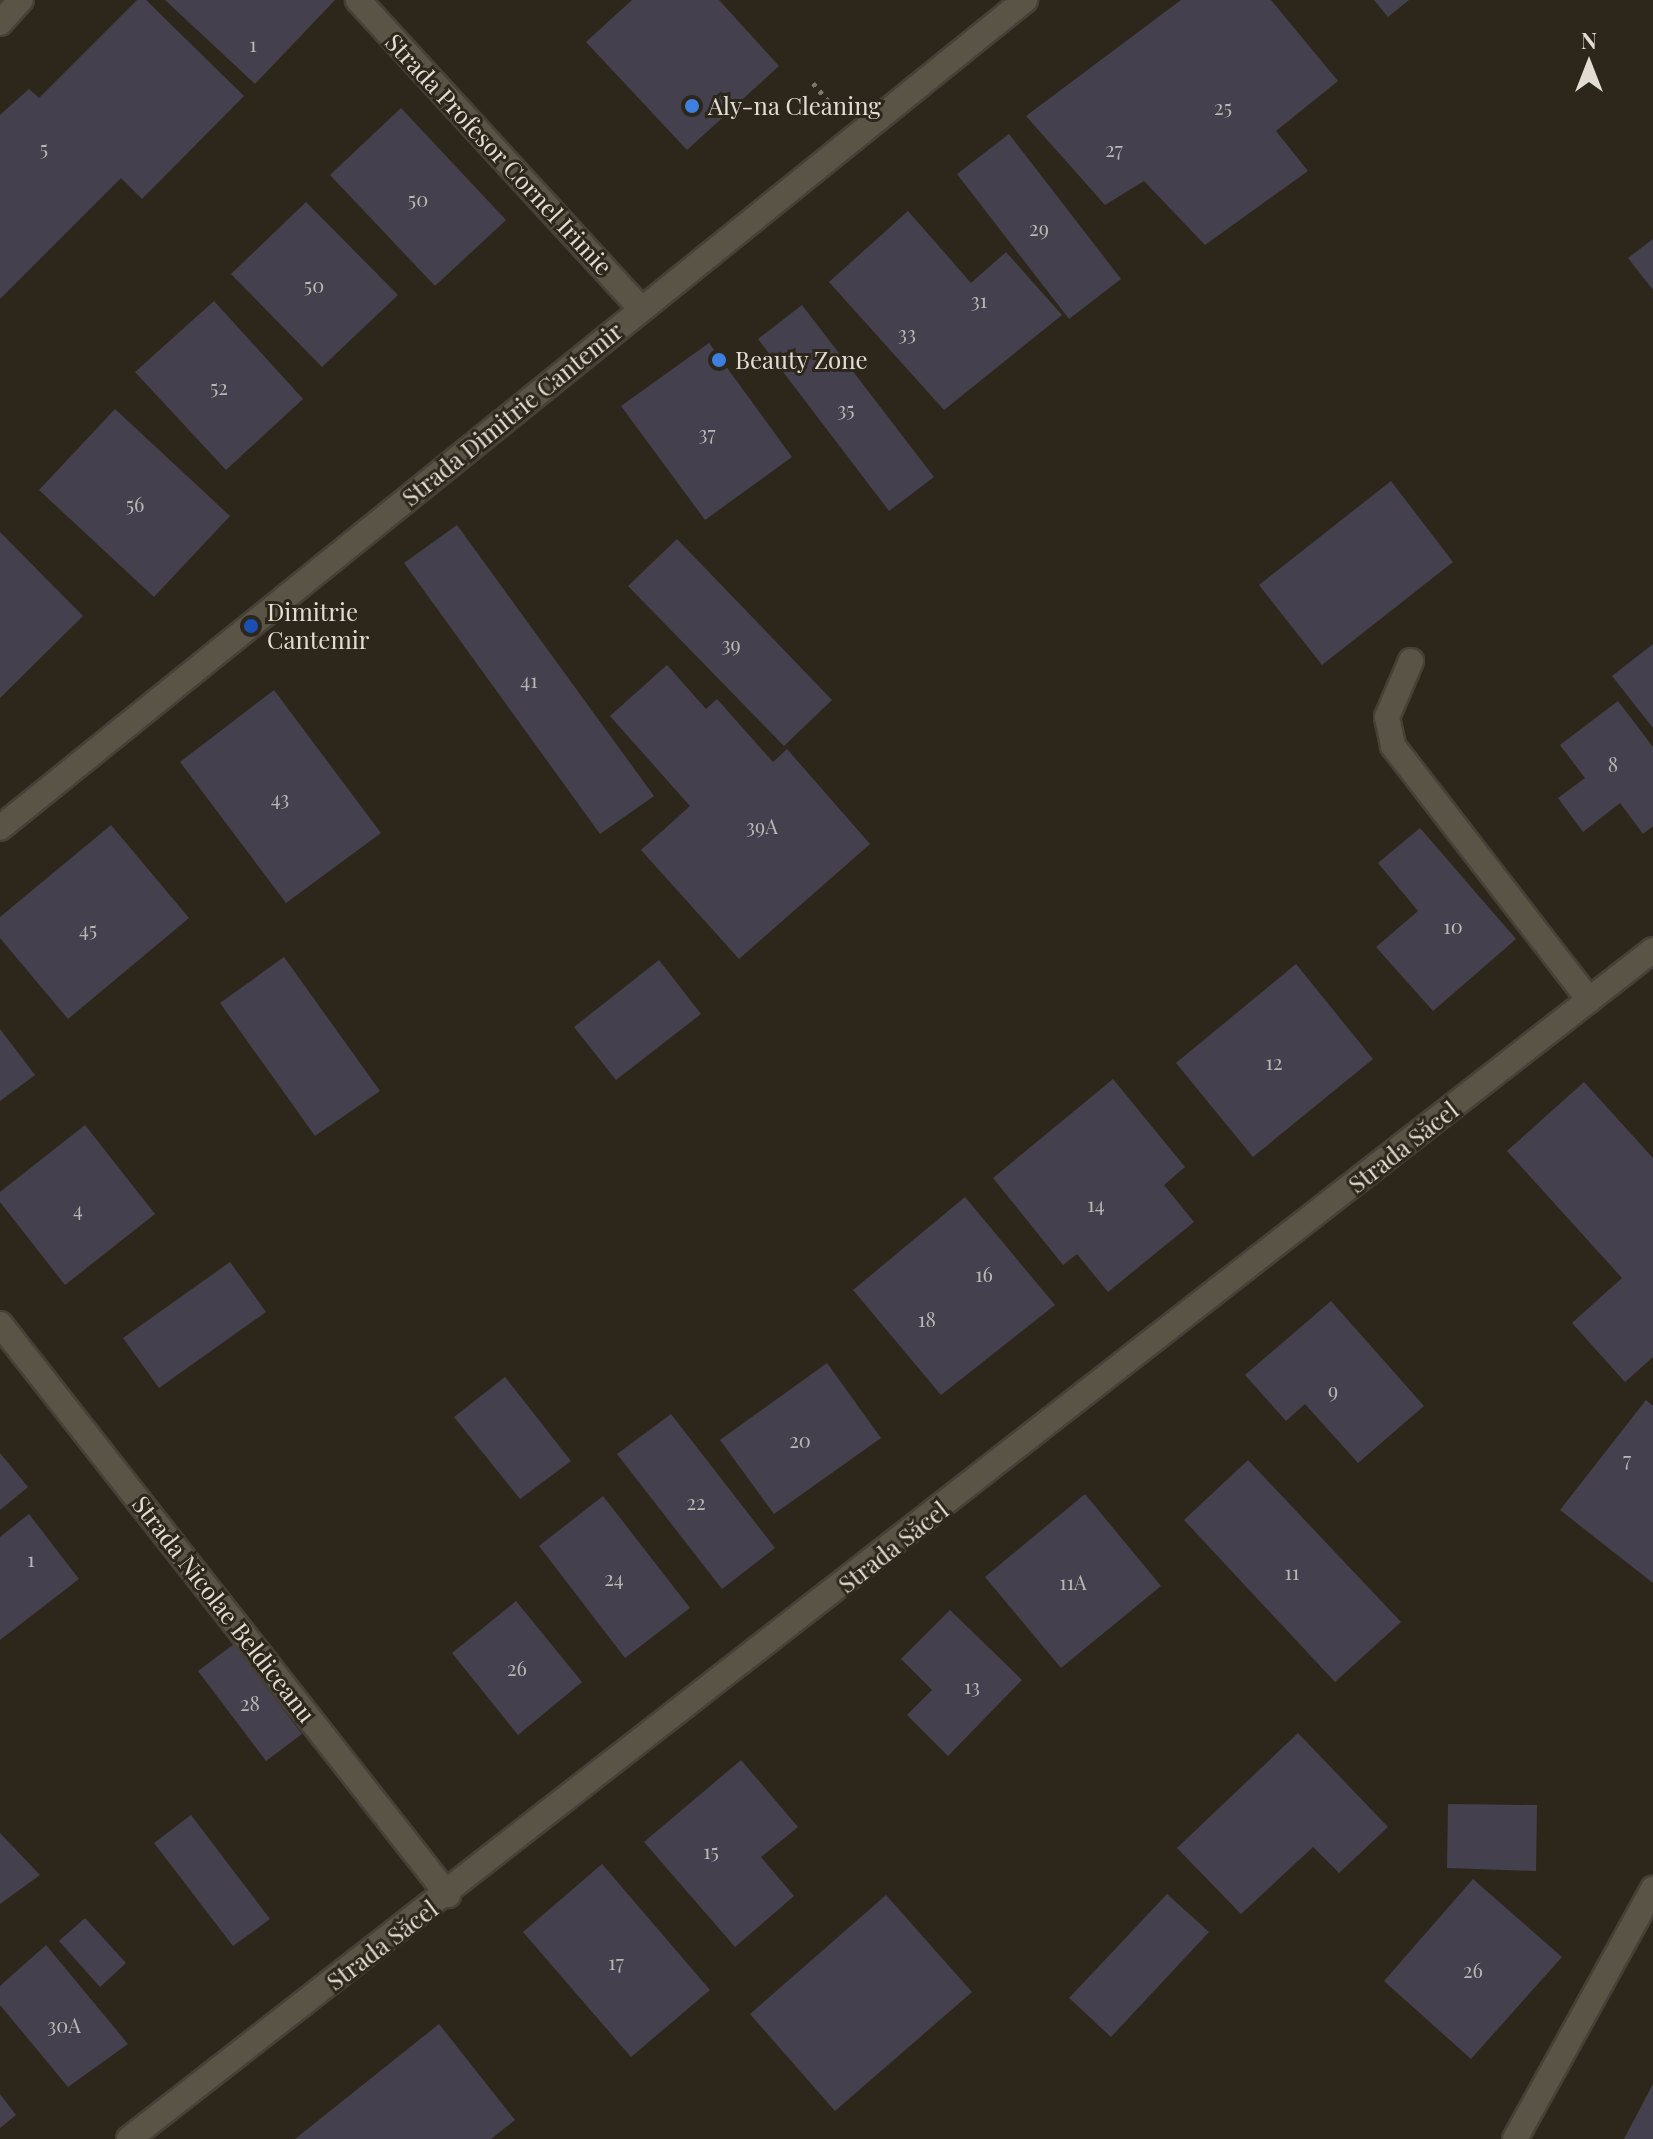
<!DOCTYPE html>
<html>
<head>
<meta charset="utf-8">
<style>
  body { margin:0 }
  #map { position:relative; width:1653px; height:2139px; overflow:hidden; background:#2d271b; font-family:"Playfair Display",serif }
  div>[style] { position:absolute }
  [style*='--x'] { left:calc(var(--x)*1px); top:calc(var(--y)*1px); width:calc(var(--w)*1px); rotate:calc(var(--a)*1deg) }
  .building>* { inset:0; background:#45404d }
  .path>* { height:5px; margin-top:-2.5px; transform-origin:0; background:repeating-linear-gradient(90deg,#7b766c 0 4px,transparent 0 10px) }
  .roads { filter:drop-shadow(2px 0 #464138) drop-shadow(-2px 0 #464138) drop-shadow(0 2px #464138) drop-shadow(0 -2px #464138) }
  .minor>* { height:24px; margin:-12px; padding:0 12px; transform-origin:12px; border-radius:12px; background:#5a5447 }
  .dots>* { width:22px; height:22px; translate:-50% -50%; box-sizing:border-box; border:4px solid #2d271b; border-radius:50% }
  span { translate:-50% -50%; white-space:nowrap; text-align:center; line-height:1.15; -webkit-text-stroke:6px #2d271b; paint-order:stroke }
  .number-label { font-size:20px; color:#bab6b3 }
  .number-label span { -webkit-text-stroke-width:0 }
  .poi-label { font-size:24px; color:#e1ddd5 }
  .left { translate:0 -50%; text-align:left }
  .street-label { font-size:24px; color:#e1ddd5 }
  .north { position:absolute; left:1549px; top:24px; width:80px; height:80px; -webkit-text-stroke:6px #2d271b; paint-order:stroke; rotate:0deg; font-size:22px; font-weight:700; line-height:32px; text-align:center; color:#e1ddd5 }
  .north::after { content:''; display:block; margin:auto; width:28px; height:36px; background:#e1ddd5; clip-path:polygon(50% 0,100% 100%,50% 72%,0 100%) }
</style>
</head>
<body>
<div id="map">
  <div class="building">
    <i style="clip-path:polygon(137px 0,146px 0,244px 96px,142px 199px,121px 178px,0 299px,0 115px,29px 89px,39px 98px)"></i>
    <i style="clip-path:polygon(165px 0,335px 0,255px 84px)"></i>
    <i style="clip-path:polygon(632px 0,719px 0,779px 66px,687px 150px,586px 42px)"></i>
    <i style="clip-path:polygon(1181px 0,1271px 0,1338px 81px,1276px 131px,1308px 171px,1205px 245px,1144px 181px,1105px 205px,1026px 116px)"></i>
    <i style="clip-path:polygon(1374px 0,1409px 0,1388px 17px)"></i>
    <i style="clip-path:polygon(401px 108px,506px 220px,435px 286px,330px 175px)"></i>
    <i style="clip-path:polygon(1009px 134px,1121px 279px,1069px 319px,957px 174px)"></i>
    <i style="clip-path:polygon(306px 202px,398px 295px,322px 367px,231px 274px)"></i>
    <i style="clip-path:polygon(908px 211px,971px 283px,1006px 252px,1062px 315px,944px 410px,829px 282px)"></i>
    <i style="clip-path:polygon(1653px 239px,1653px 290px,1628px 258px)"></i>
    <i style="clip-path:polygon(214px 301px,303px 399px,226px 470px,135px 372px)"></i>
    <i style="clip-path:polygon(802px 305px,934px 477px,889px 511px,758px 339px)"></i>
    <i style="clip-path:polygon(709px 343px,792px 457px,705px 520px,621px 406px)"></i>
    <i style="clip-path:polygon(115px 409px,230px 516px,154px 597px,39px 490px)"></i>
    <i style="clip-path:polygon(1391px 481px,1453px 562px,1322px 665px,1259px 585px)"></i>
    <i style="clip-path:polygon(457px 525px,654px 796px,600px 834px,404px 563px)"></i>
    <i style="clip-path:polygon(0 532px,83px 616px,0 698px)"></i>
    <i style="clip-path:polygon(677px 539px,832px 700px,784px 746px,628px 586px)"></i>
    <i style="clip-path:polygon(1653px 644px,1653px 728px,1612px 676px)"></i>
    <i style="clip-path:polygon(667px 665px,706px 709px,717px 699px,773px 762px,787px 749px,870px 844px,739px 959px,641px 850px,690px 806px,610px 716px)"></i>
    <i style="clip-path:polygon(274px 690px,381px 833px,286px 903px,180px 762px)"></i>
    <i style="clip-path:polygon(1618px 701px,1653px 747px,1653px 826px,1643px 834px,1620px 803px,1583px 832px,1558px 798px,1585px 778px,1560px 745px)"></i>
    <i style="clip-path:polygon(111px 825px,189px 918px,68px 1019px,0 938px,0 917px)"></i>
    <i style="clip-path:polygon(1420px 828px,1516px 939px,1433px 1011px,1376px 947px,1418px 911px,1378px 863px)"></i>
    <i style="clip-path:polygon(284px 957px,380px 1091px,315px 1136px,220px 1003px)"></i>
    <i style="clip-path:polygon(659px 960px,701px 1014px,616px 1080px,574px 1027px)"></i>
    <i style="clip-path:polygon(1296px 964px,1373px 1059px,1253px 1157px,1176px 1063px)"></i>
    <i style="clip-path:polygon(0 1029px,35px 1075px,0 1101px)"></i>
    <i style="clip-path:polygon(1113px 1079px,1185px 1167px,1164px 1185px,1194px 1222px,1108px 1292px,1077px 1254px,1063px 1265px,993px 1178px)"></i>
    <i style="clip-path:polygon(1584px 1082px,1653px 1158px,1653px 1357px,1625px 1382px,1572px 1323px,1622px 1278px,1507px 1151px)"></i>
    <i style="clip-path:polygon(85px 1125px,155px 1214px,65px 1285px,0 1202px,0 1192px)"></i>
    <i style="clip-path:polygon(965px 1197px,1055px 1305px,941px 1395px,853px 1290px)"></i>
    <i style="clip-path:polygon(230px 1262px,266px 1312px,159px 1388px,123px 1338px)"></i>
    <i style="clip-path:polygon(1331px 1301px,1424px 1406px,1358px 1463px,1305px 1404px,1286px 1421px,1245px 1375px)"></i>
    <i style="clip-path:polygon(827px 1363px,881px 1438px,774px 1514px,720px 1440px)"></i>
    <i style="clip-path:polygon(505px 1377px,571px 1461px,520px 1499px,454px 1417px)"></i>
    <i style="clip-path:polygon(1646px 1400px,1653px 1406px,1653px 1583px,1560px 1510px)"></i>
    <i style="clip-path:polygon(671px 1414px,775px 1548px,722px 1589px,617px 1454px)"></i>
    <i style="clip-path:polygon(0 1453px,28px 1487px,0 1510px)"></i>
    <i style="clip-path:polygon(1248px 1460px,1401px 1622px,1335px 1682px,1184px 1520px)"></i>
    <i style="clip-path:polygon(1085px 1494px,1161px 1586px,1061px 1668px,985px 1577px)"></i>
    <i style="clip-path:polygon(603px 1496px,690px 1608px,625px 1658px,539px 1546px)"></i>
    <i style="clip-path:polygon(29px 1514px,79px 1579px,0 1640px,0 1537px)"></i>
    <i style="clip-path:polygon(516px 1601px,582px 1682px,518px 1735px,452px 1653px)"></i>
    <i style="clip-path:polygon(950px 1610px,1022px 1680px,948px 1756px,907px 1715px,932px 1690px,901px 1659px)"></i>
    <i style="clip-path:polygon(234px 1644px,302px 1734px,266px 1761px,198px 1671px)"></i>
    <i style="clip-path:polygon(1298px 1733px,1388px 1827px,1339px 1873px,1313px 1847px,1241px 1914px,1177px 1848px)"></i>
    <i style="clip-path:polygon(741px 1760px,798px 1827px,761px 1857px,794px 1896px,735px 1947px,644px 1842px)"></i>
    <i style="clip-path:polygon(1448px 1804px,1537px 1805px,1536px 1871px,1447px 1868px)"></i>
    <i style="clip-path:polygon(191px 1815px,270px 1919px,233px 1946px,154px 1843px)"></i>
    <i style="clip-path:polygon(0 1833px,40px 1875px,0 1904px)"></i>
    <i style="clip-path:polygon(602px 1864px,710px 1990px,631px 2057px,523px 1932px)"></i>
    <i style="clip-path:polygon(1473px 1879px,1562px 1957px,1471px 2059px,1384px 1981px)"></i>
    <i style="clip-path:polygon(1167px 1894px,1209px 1932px,1111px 2037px,1069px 1998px)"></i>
    <i style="clip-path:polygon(886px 1895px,972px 1992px,835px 2111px,750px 2014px)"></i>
    <i style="clip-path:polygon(85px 1918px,126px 1963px,100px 1987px,59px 1941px)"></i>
    <i style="clip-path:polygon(46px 1945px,128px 2044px,68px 2087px,0 2005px,0 1986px)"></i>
    <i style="clip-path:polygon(439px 2024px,515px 2120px,491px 2139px,295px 2139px)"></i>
    <i style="clip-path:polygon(1653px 2084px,1653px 2139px,1624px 2139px,1634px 2120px)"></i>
    <i style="clip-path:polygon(0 2094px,16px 2115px,0 2128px)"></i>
  </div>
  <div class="path">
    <i style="--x:813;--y:83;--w:23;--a:50"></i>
  </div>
  <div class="roads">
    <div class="minor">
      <i style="--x:358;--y:0;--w:419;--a:47.5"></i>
      <i style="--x:0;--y:23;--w:31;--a:-48"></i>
      <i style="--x:1411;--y:661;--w:61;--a:113.2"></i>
      <i style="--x:1387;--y:717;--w:30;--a:78"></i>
      <i style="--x:1393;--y:746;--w:321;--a:52.3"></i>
      <i style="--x:0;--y:828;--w:1318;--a:-38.93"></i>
      <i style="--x:0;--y:1324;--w:726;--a:51.88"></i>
      <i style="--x:129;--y:2139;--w:1933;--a:-37.96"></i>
      <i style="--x:1515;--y:2139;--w:286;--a:-61.1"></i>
    </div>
  </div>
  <div class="dots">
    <i style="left:692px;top:106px;background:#3f7fe0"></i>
    <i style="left:719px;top:360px;background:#3f7fe0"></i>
    <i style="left:251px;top:626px;background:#1a4fb4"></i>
  </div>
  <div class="number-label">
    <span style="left:253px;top:43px">1</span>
    <span style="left:1223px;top:106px">25</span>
    <span style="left:44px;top:147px">5</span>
    <span style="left:1114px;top:148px">27</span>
    <span style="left:418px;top:198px">50</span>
    <span style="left:1039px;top:227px">29</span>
    <span style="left:314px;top:284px">50</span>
    <span style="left:979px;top:299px">31</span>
    <span style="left:907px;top:332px">33</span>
    <span style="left:219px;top:386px">52</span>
    <span style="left:846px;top:408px">35</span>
    <span style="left:707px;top:432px">37</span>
    <span style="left:135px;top:503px">56</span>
    <span style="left:731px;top:643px">39</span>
    <span style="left:529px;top:679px">41</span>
    <span style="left:1613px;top:763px">8</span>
    <span style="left:280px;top:797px">43</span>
    <span style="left:762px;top:825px">39A</span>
    <span style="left:1453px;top:925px">10</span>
    <span style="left:88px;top:928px">45</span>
    <span style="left:1274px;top:1061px">12</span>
    <span style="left:1096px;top:1203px">14</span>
    <span style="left:78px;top:1208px">4</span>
    <span style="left:984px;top:1273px">16</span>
    <span style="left:927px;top:1318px">18</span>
    <span style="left:1333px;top:1389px">9</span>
    <span style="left:800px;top:1439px">20</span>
    <span style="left:1627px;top:1458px">7</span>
    <span style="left:696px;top:1501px">22</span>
    <span style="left:31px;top:1558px">1</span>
    <span style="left:1292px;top:1571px">11</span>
    <span style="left:614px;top:1577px">24</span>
    <span style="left:1073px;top:1581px">11A</span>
    <span style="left:517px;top:1667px">26</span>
    <span style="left:972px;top:1685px">13</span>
    <span style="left:250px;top:1702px">28</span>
    <span style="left:711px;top:1850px">15</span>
    <span style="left:616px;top:1961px">17</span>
    <span style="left:1473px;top:1969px">26</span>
    <span style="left:64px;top:2024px">30A</span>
  </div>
  <div class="poi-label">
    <span class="left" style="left:708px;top:106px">Aly-na Cleaning</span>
    <span class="left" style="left:735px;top:360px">Beauty Zone</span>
    <span class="left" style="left:267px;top:626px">Dimitrie<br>Cantemir</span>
  </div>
  <div class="street-label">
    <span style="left:499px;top:154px;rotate:47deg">Strada Profesor Cornel Irimie</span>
    <span style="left:512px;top:414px;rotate:-39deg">Strada Dimitrie Cantemir</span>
    <span style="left:1403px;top:1147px;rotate:-38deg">Strada Săcel</span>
    <span style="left:893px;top:1547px;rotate:-38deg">Strada Săcel</span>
    <span style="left:224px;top:1609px;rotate:52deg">Strada Nicolae Beldiceanu</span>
    <span style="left:382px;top:1945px;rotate:-37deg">Strada Săcel</span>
  </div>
  <div class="north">N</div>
</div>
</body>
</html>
